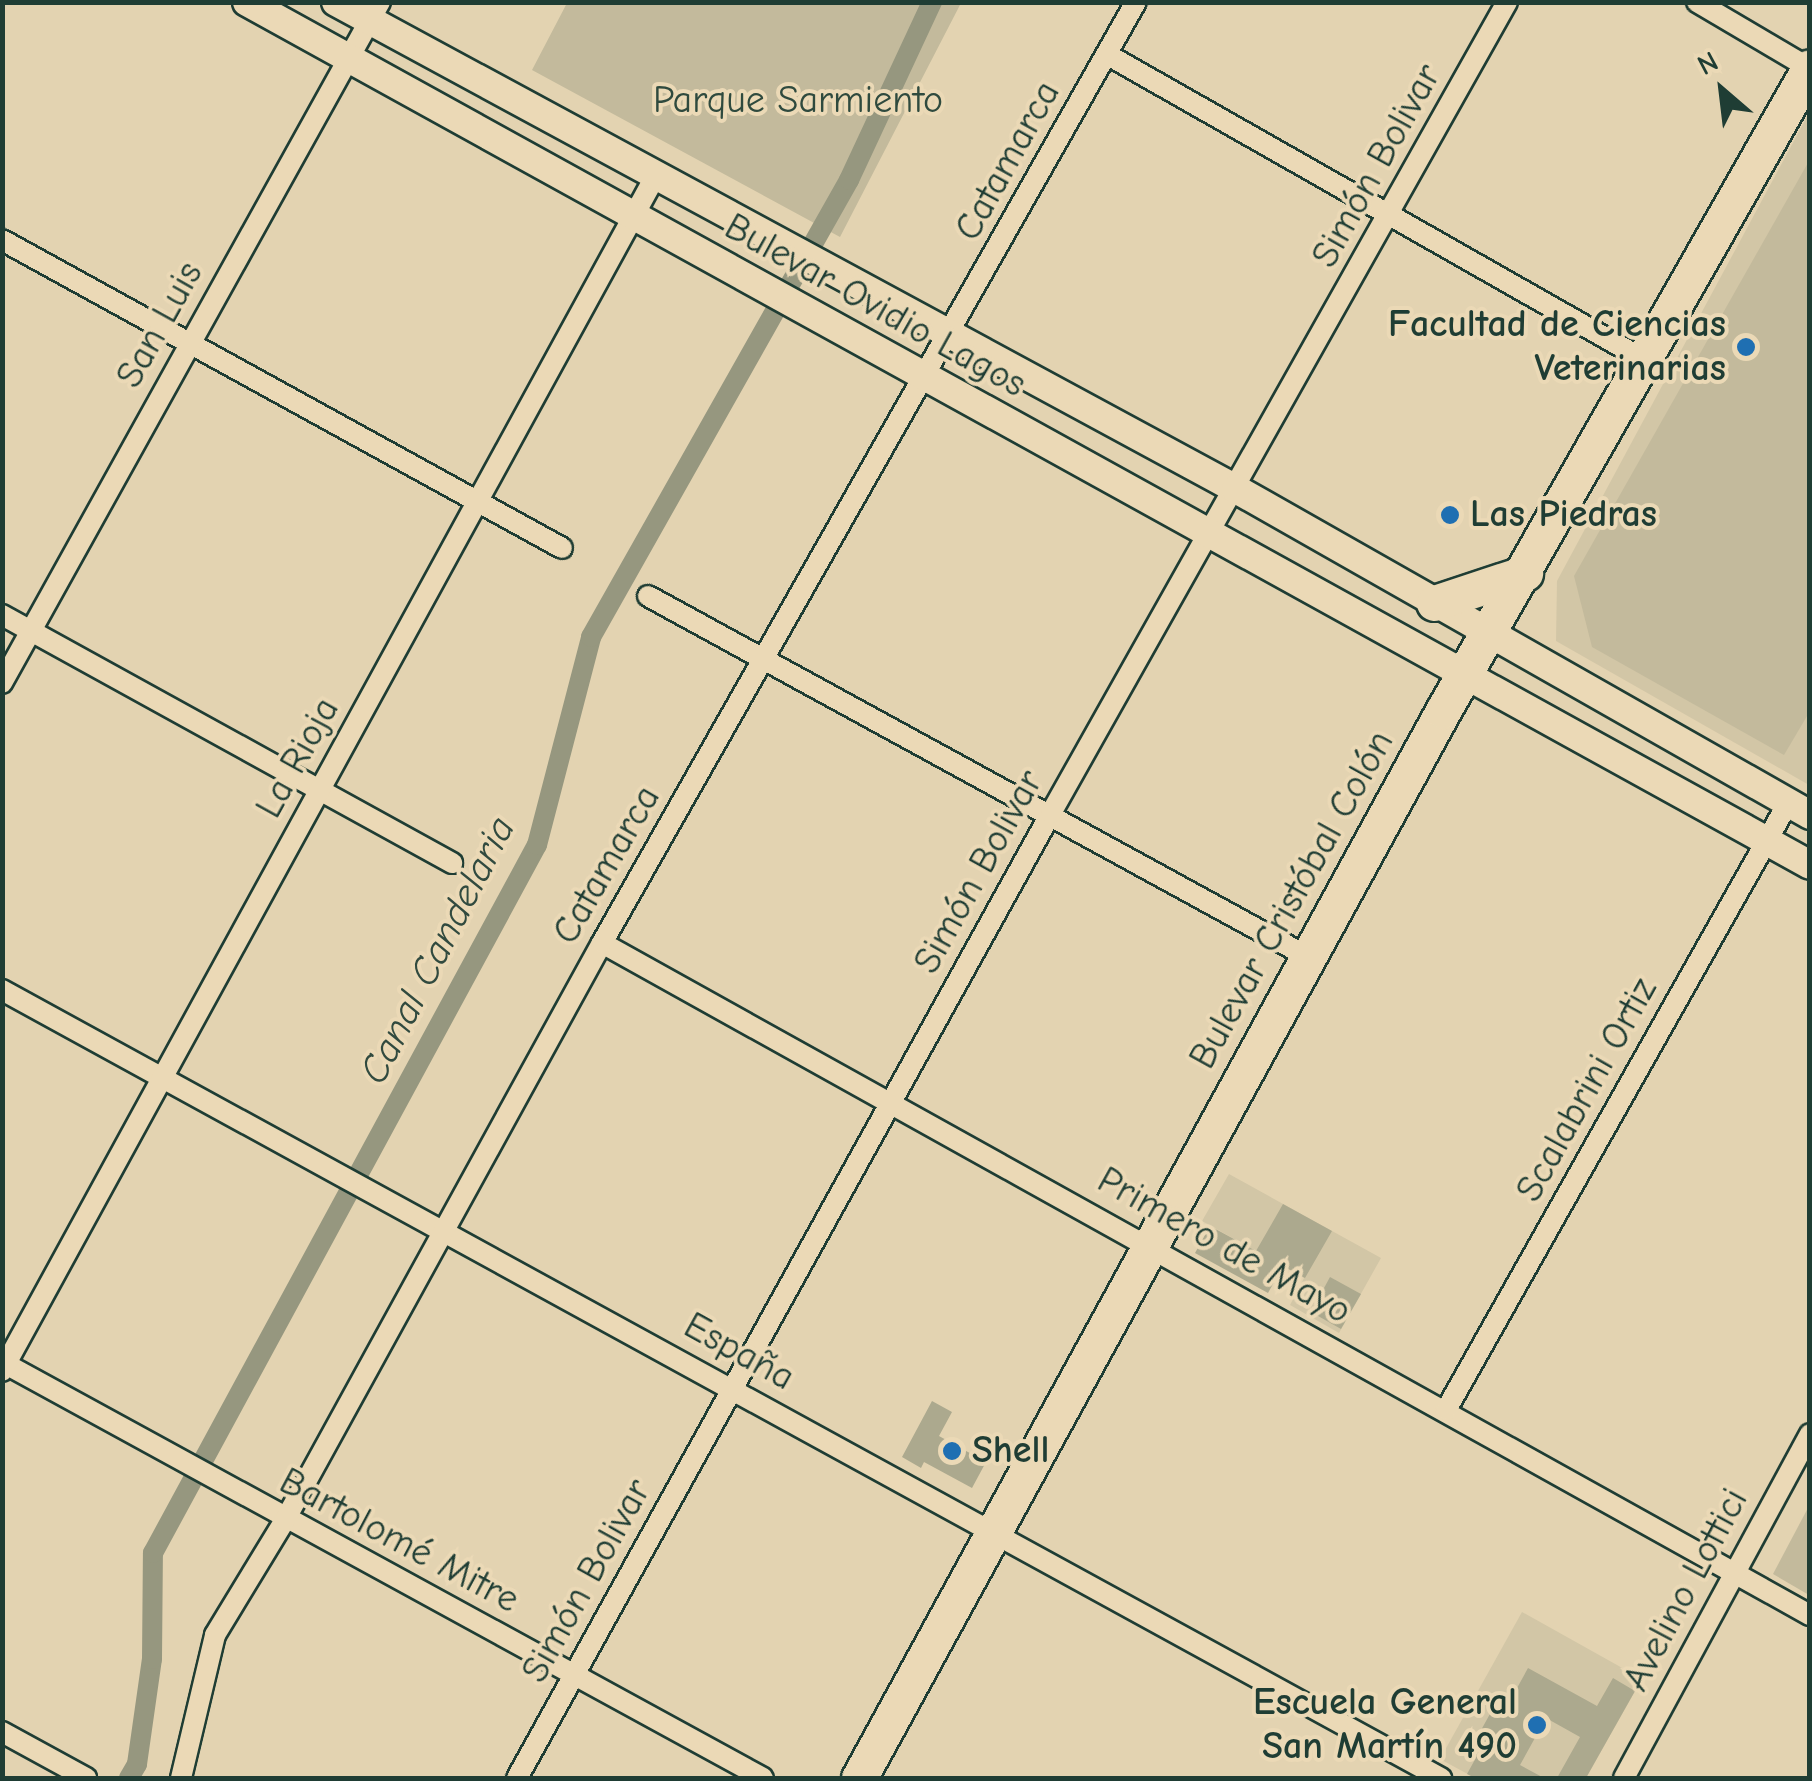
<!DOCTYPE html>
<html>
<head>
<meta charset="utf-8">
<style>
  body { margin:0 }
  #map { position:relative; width:1812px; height:1781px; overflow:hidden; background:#e3d3b1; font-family:"Comic Neue",sans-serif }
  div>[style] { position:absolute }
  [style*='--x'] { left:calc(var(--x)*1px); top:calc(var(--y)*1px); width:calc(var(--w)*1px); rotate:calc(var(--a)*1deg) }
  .built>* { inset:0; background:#d2c6a6 }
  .green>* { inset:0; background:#c3ba9c }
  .canal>* { height:20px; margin:-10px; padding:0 10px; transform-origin:10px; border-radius:10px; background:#96977f }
  .building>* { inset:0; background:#aca98e }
  .roads { filter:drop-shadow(2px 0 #1f3d34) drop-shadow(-2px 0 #1f3d34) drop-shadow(0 2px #1f3d34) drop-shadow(0 -2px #1f3d34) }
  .street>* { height:20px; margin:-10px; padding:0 10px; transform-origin:10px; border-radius:10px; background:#ebd9b6 }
  .secondary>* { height:28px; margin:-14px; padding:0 14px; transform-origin:14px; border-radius:14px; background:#ebd9b6 }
  .highway>* { height:35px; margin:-17.5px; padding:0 17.5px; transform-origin:17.5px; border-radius:17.5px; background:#ebd9b6 }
  .dots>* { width:28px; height:28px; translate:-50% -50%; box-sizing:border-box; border:5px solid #ebd9b6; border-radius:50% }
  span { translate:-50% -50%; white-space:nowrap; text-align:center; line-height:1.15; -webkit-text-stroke:8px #ebd9b6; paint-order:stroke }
  .park-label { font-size:38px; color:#2f4a3e }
  .street-label { font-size:38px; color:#1f3d34 }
  .poi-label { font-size:38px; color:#1f3d34; font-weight:700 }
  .right { translate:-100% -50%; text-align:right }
  .left { translate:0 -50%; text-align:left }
  .water-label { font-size:40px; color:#314a3f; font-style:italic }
  .frame { position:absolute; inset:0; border:5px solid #1f3d34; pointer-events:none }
  .north { position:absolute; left:1672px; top:40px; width:100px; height:100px; -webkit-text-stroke:8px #ebd9b6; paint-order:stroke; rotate:332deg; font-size:28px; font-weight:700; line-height:40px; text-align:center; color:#1f3d34 }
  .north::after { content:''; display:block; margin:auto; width:35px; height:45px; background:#1f3d34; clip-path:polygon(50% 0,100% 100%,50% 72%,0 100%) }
</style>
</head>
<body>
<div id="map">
  <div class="built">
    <i style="clip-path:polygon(1809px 113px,1809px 785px,1556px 641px,1557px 581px)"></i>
    <i style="clip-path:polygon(1229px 1174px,1381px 1258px,1339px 1333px,1290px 1305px,1304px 1278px,1202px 1221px)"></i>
    <i style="clip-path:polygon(1522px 1612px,1642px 1679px,1586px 1778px,1475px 1778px,1440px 1759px)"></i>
  </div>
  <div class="green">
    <i style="clip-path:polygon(567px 3px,567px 2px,961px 3px,840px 237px,532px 70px)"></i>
    <i style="clip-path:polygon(1809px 161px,1810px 711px,1784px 755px,1592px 647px,1574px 576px)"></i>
    <i style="clip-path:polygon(1809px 1506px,1810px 1595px,1809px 1595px,1773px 1574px)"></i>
  </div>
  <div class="canal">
    <i style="--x:129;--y:1778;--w:16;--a:-60"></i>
    <i style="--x:137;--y:1764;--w:106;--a:-81.9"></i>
    <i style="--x:152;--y:1659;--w:106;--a:-89.5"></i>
    <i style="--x:153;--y:1553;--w:805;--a:-61.53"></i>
    <i style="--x:537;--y:845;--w:215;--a:-75.4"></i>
    <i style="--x:591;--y:637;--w:525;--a:-60.55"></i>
    <i style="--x:849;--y:180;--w:196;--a:-65"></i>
  </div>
  <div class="building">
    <i style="clip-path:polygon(1283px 1204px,1332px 1231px,1305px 1278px,1283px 1266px,1268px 1293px,1195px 1253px,1210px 1226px,1256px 1251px)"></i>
    <i style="clip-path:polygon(1330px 1277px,1361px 1294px,1341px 1329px,1311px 1312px)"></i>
    <i style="clip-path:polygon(932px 1401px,952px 1412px,939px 1436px,986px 1462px,972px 1488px,924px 1462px,921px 1468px,902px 1457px)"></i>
    <i style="clip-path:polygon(1528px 1668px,1597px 1706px,1613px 1678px,1635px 1691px,1586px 1778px,1557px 1778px,1580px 1737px,1546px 1718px,1520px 1765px,1544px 1778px,1475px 1778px,1467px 1774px,1483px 1745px,1475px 1741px,1501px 1694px,1511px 1699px)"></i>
  </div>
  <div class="roads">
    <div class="street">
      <i style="--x:1697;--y:2;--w:130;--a:30.5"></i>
      <i style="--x:1108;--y:55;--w:615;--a:29.61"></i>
      <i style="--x:2;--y:240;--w:639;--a:28.81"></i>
      <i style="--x:648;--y:596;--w:755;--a:28.67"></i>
      <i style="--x:2;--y:615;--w:514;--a:28.86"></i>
      <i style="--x:2;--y:683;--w:779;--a:-60.97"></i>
      <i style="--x:602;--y:943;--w:1382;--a:29.09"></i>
      <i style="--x:2;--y:990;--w:1641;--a:28.71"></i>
      <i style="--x:2;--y:1362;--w:867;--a:28.66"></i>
      <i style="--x:2;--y:1371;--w:1361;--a:-61.33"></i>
      <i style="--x:1446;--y:1410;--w:697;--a:-60.6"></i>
      <i style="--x:2;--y:1732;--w:96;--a:28.7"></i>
      <i style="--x:181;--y:1778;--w:147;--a:-76.6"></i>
      <i style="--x:215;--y:1635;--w:135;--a:-58.7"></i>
      <i style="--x:285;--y:1520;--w:658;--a:-61.22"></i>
      <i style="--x:602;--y:943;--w:1082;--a:-60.43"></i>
      <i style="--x:517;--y:1778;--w:1103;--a:-61.04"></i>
      <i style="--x:1051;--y:813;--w:930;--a:-60.65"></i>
      <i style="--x:1624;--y:1778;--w:391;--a:-61.6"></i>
    </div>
    <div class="secondary">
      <i style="--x:247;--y:2;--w:1785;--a:28.9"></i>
      <i style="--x:336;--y:2;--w:1023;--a:28.42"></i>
      <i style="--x:1236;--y:489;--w:660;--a:29.59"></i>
    </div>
    <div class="highway">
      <i style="--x:1434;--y:603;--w:96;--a:-18.2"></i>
      <i style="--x:859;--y:1778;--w:1216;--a:-61.31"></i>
      <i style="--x:1443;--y:711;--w:741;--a:-60.32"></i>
    </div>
  </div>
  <div class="dots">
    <i style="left:1746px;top:347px;background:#1f6fb2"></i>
    <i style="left:1450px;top:515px;background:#1f6fb2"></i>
    <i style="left:952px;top:1451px;background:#1f6fb2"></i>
    <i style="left:1537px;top:1725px;background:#1f6fb2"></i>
  </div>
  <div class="park-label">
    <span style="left:798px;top:101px">Parque Sarmiento</span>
  </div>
  <div class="street-label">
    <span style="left:1008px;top:161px;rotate:-61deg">Catamarca</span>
    <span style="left:1377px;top:166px;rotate:-61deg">Simón Bolivar</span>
    <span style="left:875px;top:306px;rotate:29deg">Bulevar Ovidio Lagos</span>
    <span style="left:160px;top:325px;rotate:-61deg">San Luis</span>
    <span style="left:298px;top:758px;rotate:-61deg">La Rioja</span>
    <span style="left:607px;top:865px;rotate:-60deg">Catamarca</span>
    <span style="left:979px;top:872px;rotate:-61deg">Simón Bolivar</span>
    <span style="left:1292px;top:900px;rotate:-61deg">Bulevar Cristóbal Colón</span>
    <span style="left:1587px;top:1090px;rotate:-61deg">Scalabrini Ortiz</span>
    <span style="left:1224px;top:1246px;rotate:29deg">Primero de Mayo</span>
    <span style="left:739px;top:1352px;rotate:29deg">España</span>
    <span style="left:399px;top:1541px;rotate:28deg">Bartolomé Mitre</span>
    <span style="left:587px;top:1581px;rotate:-61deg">Simón Bolivar</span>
    <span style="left:1686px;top:1590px;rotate:-62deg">Avelino Lottici</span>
  </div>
  <div class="poi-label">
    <span class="right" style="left:1726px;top:347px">Facultad de Ciencias<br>Veterinarias</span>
    <span class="left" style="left:1470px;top:515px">Las Piedras</span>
    <span class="left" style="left:972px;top:1451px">Shell</span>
    <span class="right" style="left:1517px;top:1725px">Escuela General<br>San Martín 490</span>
  </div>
  <div class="water-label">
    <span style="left:437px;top:950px;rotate:-63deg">Canal Candelaria</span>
  </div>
  <div class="frame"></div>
  <div class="north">N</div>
</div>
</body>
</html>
